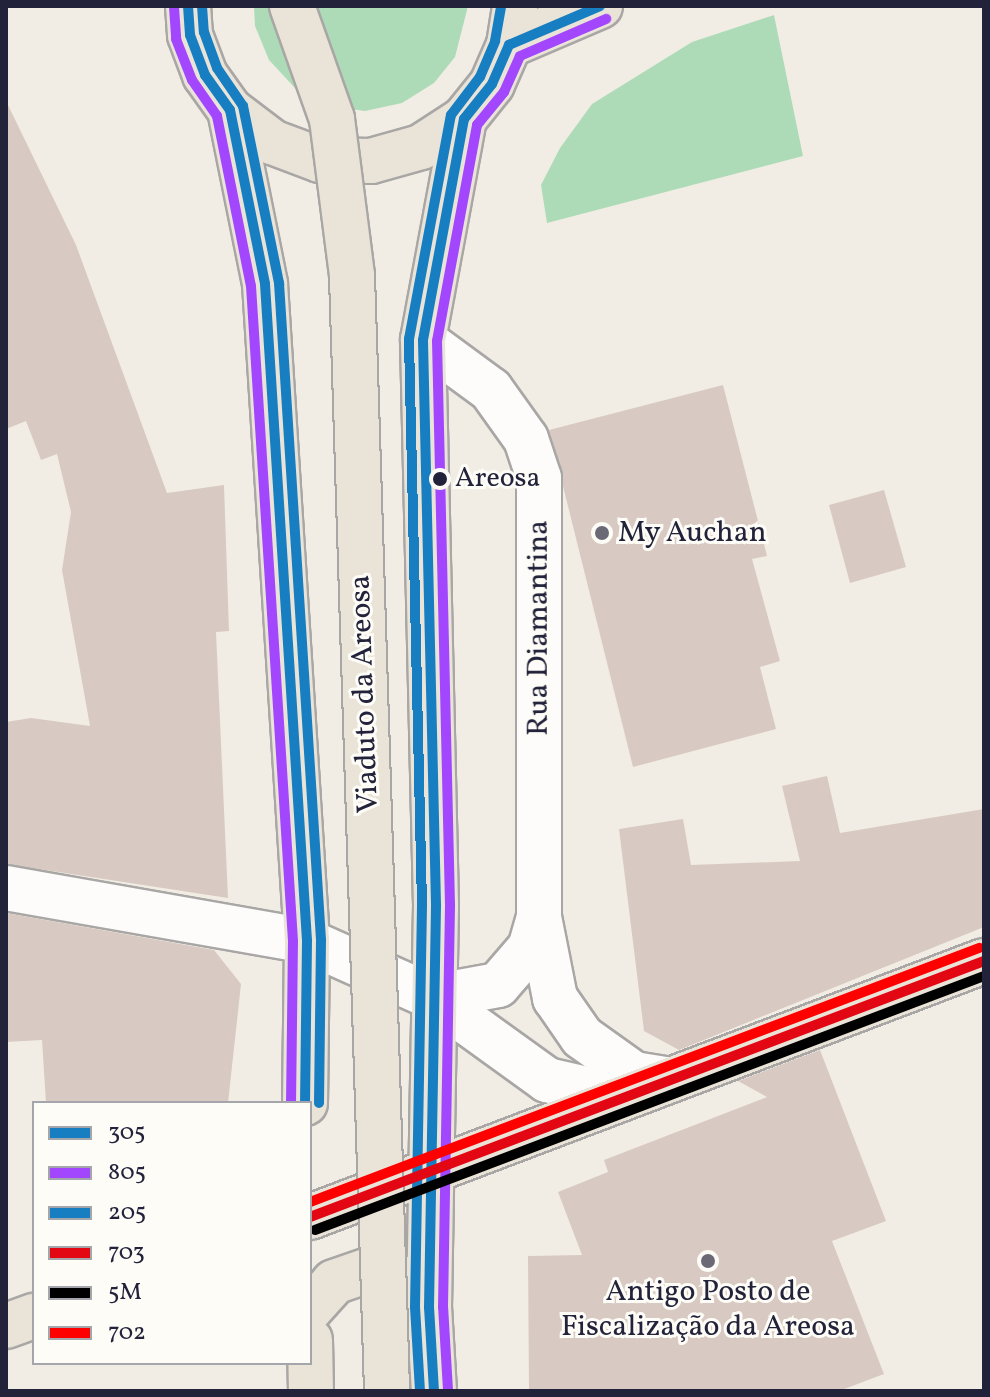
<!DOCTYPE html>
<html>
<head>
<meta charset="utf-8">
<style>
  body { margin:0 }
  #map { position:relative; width:990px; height:1397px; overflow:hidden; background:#f2ede4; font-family:Vollkorn,serif }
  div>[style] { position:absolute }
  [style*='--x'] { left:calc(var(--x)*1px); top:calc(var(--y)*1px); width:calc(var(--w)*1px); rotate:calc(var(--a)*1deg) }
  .green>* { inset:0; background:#addbb7 }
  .building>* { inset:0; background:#d8cac2 }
  .roads { filter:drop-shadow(2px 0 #a9a7a5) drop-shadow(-2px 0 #a9a7a5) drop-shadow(0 2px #a9a7a5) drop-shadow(0 -2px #a9a7a5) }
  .minor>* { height:44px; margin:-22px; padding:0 22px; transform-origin:22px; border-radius:22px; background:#fdfcfb }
  .major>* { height:44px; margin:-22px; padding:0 22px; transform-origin:22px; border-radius:22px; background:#eae4d8 }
  .bridges { filter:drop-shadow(2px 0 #a9a7a5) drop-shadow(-2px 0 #a9a7a5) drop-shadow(0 2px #a9a7a5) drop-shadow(0 -2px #a9a7a5) }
  .major-bridge>* { height:44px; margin:-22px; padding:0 22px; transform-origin:22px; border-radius:22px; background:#eae4d8 }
  .bus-1>* { height:10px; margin:-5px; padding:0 5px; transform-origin:5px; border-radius:5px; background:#187ec2 }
  .bus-2>* { height:10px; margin:-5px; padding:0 5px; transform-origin:5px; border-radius:5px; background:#a347ff }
  .bus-3>* { height:10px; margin:-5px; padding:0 5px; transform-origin:5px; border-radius:5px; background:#187ec2 }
  .bus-4>* { height:10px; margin:-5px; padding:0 5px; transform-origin:5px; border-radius:5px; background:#e30613 }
  .bus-5>* { height:10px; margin:-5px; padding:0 5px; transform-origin:5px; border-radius:5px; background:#000 }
  .bus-6>* { height:10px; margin:-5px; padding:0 5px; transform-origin:5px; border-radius:5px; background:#f00 }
  .dots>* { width:22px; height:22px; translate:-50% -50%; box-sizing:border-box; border:4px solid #fdfcf7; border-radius:50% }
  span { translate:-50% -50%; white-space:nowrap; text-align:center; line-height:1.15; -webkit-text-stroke:6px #fdfcf7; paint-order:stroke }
  .bus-label { font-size:28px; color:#22223b }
  .left { translate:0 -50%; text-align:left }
  .poi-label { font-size:30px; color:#22223b }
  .street-label { font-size:30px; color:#22223b }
  .frame { position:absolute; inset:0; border:8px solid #22223b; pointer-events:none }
  .legend { position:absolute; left:32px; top:1101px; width:280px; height:264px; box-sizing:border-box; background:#fdfcf7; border:2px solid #a5a5ac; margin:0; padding:10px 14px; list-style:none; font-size:24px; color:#22223b }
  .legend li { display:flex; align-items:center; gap:16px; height:40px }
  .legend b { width:40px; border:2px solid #a5a5ac }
</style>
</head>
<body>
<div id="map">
  <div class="green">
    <i style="clip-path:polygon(254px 6px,468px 6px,455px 57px,434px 83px,402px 103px,365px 111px,328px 106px,295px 88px,269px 60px,255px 26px)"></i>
    <i style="clip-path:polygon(774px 15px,803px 156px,547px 223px,541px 185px,560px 148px,592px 104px,692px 42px)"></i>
  </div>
  <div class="building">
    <i style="clip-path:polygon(6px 101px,76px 245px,167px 493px,224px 485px,229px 631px,216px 632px,228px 898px,6px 864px,6px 722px,31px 718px,90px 726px,62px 570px,71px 512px,57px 454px,41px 460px,26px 421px,6px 429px)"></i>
    <i style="clip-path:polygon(723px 385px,767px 556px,752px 559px,780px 661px,760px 667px,776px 729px,633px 767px,549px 430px)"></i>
    <i style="clip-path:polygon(884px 490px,906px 567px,850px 583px,829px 505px)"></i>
    <i style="clip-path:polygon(827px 776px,840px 833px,984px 809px,984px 927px,679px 1050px,644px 1031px,619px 829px,683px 819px,691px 865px,800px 861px,782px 786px)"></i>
    <i style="clip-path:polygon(6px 913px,214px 950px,241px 984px,228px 1103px,46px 1103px,42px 1040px,6px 1042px)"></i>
    <i style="clip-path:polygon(820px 1050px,886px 1221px,832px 1241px,884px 1374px,839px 1391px,529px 1391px,528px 1256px,582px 1255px,558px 1192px,608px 1172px,604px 1160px,767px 1097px,738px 1081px)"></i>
  </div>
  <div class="roads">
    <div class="minor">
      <i style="--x:423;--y:340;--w:84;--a:36.3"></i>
      <i style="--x:491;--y:390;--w:60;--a:54.5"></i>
      <i style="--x:526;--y:439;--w:41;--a:71.6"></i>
      <i style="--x:539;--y:478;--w:439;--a:90"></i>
      <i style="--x:539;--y:917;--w:32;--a:106"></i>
      <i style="--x:530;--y:948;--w:49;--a:130.9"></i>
      <i style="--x:498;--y:985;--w:67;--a:169.7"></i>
      <i style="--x:6;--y:888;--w:306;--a:10"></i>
      <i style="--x:307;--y:941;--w:137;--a:24.1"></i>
      <i style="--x:432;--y:997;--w:142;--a:35.8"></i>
      <i style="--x:547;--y:1080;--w:76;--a:12.9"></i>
      <i style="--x:539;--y:917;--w:83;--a:78.8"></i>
      <i style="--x:555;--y:998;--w:47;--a:55.3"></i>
      <i style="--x:582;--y:1037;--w:64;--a:35.4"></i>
      <i style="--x:634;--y:1074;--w:36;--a:9"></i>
    </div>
    <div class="major">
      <i style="--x:188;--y:6;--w:29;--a:86"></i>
      <i style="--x:190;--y:35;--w:43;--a:69.4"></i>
      <i style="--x:205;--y:75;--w:43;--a:54.5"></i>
      <i style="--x:230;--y:110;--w:53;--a:37.3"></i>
      <i style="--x:272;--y:142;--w:51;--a:20.6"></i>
      <i style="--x:320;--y:160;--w:51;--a:1.1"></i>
      <i style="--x:371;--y:161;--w:52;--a:-15.6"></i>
      <i style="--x:421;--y:147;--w:51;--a:-33.1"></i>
      <i style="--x:464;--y:119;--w:45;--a:-51.3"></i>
      <i style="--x:492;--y:84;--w:43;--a:-66.4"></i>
      <i style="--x:509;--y:45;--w:39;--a:-81"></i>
      <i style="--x:509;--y:45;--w:99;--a:-23.2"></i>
      <i style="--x:230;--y:110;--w:177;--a:78.6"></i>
      <i style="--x:265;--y:284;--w:658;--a:86.34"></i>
      <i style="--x:307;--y:941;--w:162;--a:90.7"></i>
      <i style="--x:310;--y:1217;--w:721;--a:-20.8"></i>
      <i style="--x:310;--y:1309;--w:36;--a:-48"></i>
      <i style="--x:334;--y:1282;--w:39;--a:-19"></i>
      <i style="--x:371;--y:1269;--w:34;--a:17"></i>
      <i style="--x:403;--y:1279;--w:16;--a:47"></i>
      <i style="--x:6;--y:1326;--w:30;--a:-20"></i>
      <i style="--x:310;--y:1340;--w:51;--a:88.9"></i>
      <i style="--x:434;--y:1391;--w:84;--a:-93.4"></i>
      <i style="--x:429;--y:1307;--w:402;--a:-89"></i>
      <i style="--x:436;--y:905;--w:565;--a:-91.32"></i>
      <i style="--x:423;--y:340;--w:225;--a:-79.5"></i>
    </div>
  </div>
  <div class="bridges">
    <div class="major-bridge">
      <i style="--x:292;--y:6;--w:120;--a:70.5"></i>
      <i style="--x:332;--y:119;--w:158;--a:82.7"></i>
      <i style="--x:352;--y:276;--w:1116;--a:88.2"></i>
    </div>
  </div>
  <div class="bus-1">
    <i style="--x:188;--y:6;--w:29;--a:86"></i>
    <i style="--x:190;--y:35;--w:43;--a:69.4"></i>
    <i style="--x:205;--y:75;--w:43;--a:54.5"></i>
    <i style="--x:230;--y:110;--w:177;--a:78.6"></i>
    <i style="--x:265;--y:284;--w:658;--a:86.34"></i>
    <i style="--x:307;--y:941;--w:162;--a:90.7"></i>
    <i style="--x:434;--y:1391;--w:84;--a:-93.4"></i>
    <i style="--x:429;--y:1307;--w:402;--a:-89"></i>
    <i style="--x:436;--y:905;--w:565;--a:-91.32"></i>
    <i style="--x:423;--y:340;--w:225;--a:-79.5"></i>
    <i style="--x:464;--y:119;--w:45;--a:-51.3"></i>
    <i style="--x:492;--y:84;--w:43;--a:-66.4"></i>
    <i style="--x:509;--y:45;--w:99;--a:-23.2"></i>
  </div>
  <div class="bus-2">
    <i style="--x:174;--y:7;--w:32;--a:86"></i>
    <i style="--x:176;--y:39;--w:44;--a:68.7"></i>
    <i style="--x:192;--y:80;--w:44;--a:55.2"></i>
    <i style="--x:217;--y:116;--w:173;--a:78.7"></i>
    <i style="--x:251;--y:286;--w:656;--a:86.33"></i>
    <i style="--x:293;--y:941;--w:162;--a:90.7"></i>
    <i style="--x:448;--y:1390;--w:83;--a:-93.4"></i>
    <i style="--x:443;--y:1307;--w:402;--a:-89"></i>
    <i style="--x:450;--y:905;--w:564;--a:-91.32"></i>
    <i style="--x:437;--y:341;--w:220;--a:-79.5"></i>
    <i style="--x:477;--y:125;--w:43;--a:-50.7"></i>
    <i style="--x:504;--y:92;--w:39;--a:-66"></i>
    <i style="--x:520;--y:56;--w:94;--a:-23.3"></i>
  </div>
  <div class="bus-3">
    <i style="--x:202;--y:6;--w:26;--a:86"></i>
    <i style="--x:204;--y:32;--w:38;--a:70"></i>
    <i style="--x:217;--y:68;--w:46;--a:55.6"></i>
    <i style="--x:243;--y:106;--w:181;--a:78.5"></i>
    <i style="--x:279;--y:283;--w:658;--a:86.34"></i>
    <i style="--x:321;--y:940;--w:163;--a:90.7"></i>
    <i style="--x:420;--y:1391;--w:84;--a:-93.4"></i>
    <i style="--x:415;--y:1307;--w:402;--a:-89"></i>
    <i style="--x:422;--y:905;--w:566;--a:-91.32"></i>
    <i style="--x:409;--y:339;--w:228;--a:-79.4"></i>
    <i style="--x:451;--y:115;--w:48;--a:-52.7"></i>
    <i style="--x:480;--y:77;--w:39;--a:-67"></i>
    <i style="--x:495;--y:41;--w:36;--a:-80"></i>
  </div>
  <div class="bus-4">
    <i style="--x:310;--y:1217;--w:721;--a:-20.8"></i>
  </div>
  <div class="bus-5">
    <i style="--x:315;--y:1230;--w:716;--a:-20.79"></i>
  </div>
  <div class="bus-6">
    <i style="--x:310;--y:1202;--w:716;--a:-20.79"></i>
  </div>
  <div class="dots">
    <i style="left:440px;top:479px;background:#22223b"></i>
    <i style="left:602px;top:533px;background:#6b6976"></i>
    <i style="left:708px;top:1261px;background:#6b6976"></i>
  </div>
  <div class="bus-label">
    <span class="left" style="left:455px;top:479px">Areosa</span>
  </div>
  <div class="poi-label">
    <span class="left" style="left:618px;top:533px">My Auchan</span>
    <span style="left:708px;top:1309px">Antigo Posto de<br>Fiscalização da Areosa</span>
  </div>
  <div class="street-label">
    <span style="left:539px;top:628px;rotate:-90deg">Rua Diamantina</span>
    <span style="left:365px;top:694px;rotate:-92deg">Viaduto da Areosa</span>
  </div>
  <div class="frame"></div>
  <ul class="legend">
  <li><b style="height:10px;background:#187ec2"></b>305</li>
  <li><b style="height:10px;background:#a347ff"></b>805</li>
  <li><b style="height:10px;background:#187ec2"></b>205</li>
  <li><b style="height:10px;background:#e30613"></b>703</li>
  <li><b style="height:10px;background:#000"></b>5M</li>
  <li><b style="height:10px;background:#f00"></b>702</li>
  </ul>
</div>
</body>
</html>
